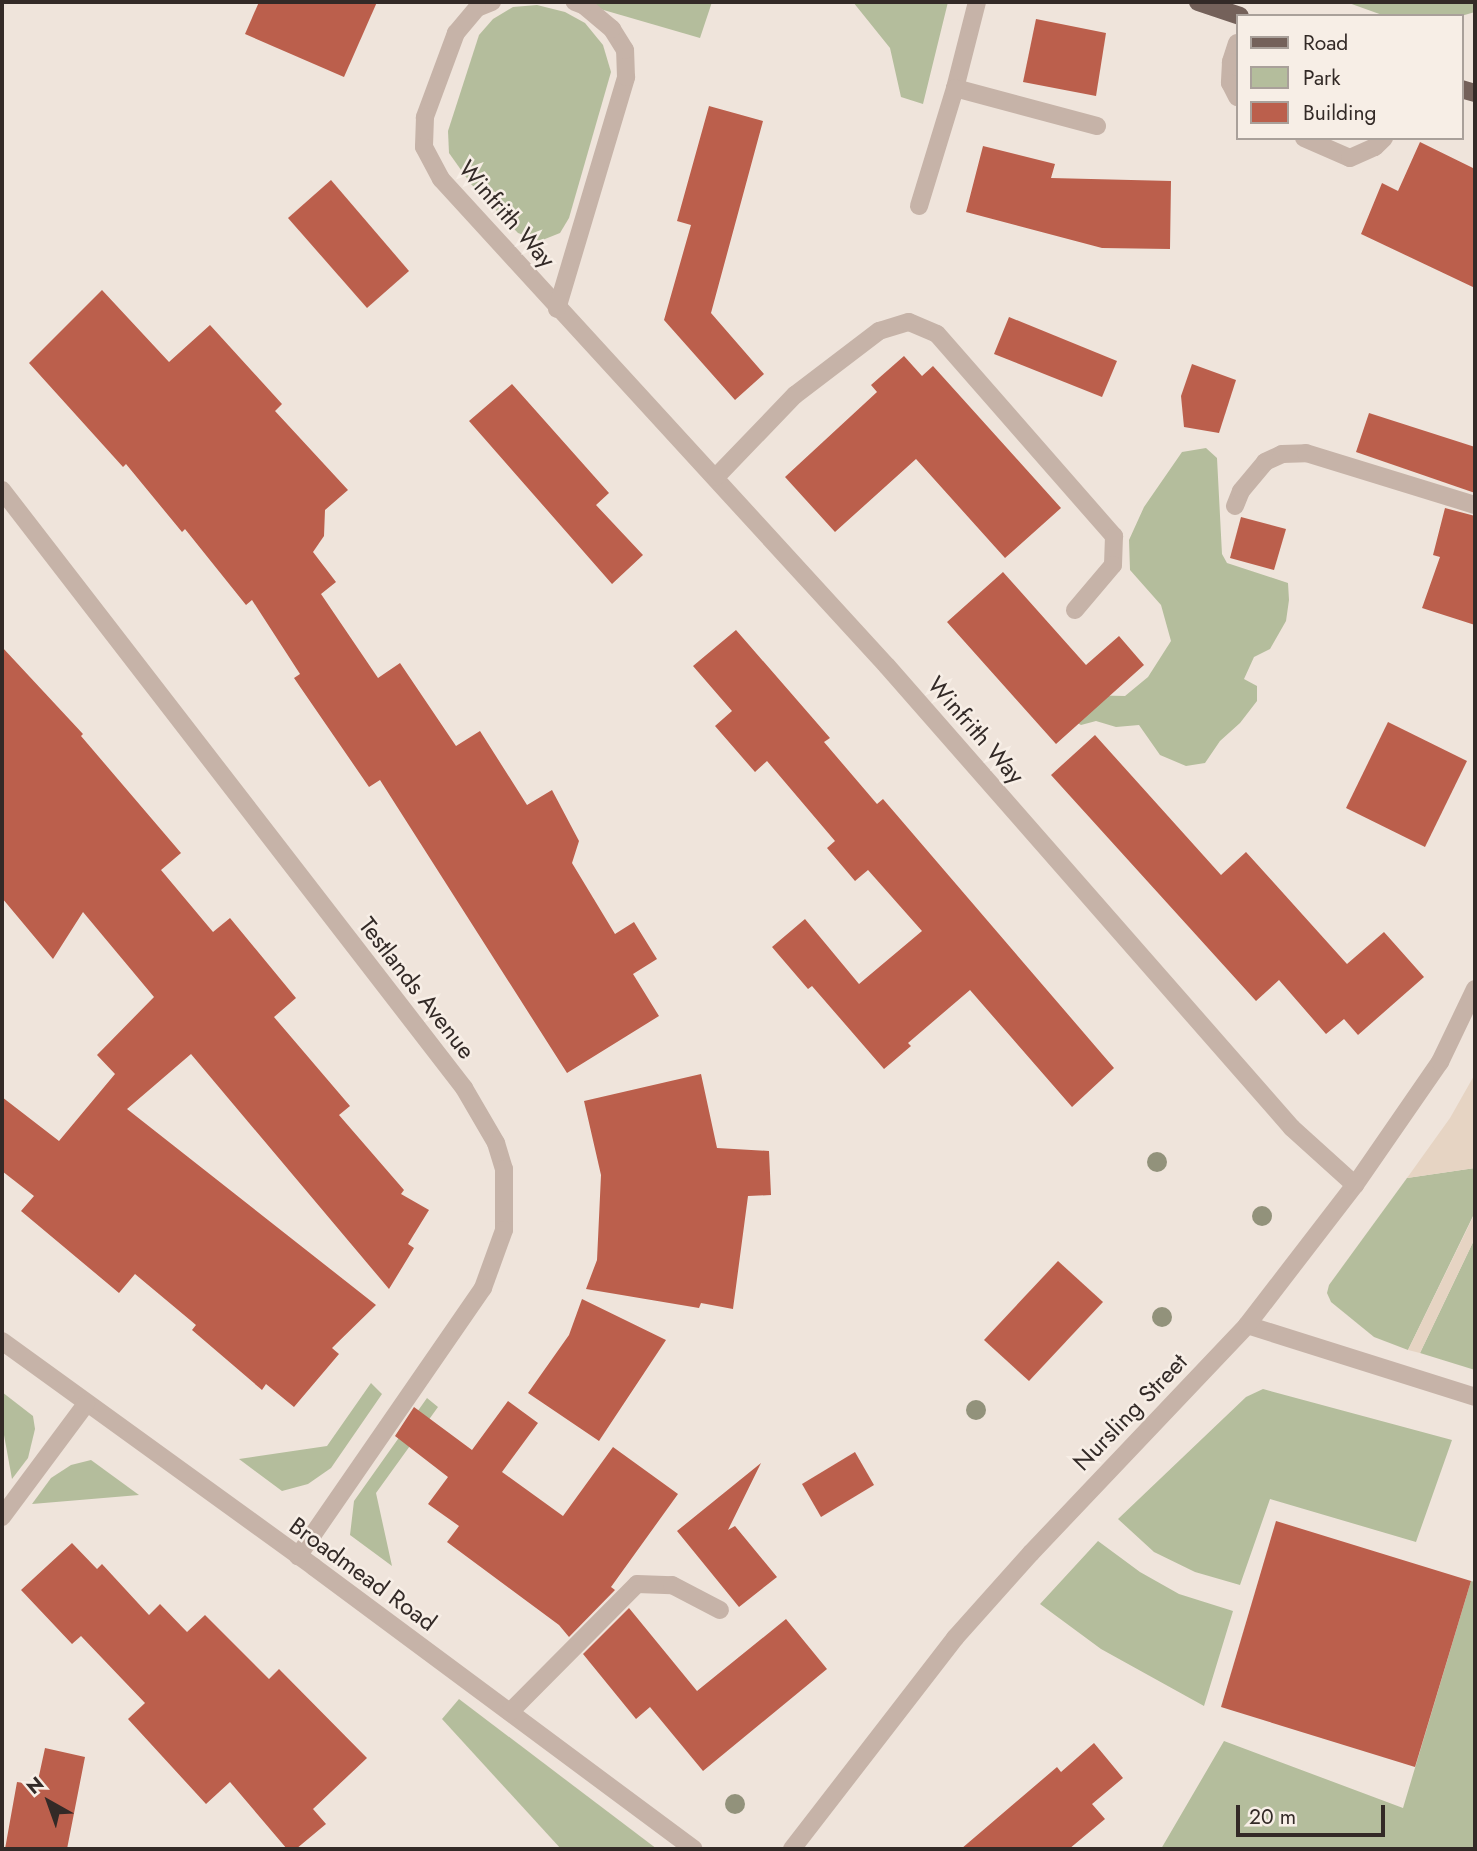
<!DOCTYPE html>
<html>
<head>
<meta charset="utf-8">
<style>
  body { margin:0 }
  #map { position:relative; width:1477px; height:1851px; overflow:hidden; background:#efe4db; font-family:Jost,sans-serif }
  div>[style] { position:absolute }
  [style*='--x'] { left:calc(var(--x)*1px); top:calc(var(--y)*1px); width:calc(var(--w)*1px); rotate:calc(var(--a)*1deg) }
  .green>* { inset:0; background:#b4bd9c }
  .plaza>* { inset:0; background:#e6d4c3 }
  .building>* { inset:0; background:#bb5f4c }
  .minor>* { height:18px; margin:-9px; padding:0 9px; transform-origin:9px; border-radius:9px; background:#c6b3a8 }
  .major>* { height:18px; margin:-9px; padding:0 9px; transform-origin:9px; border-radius:9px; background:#74615a }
  .trees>* { width:20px; height:20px; margin:-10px; border-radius:50%; background:#92927b }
  span { translate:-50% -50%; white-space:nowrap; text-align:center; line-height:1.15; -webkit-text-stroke:5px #f7eee6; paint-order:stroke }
  .street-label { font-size:24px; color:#332a27 }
  .frame { position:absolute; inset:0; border:4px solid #332a27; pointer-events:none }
  .legend { position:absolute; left:1236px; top:14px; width:228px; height:126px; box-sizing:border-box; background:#f7eee6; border:2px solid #a9a09a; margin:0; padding:9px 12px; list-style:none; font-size:21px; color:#332a27 }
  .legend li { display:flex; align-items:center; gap:14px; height:35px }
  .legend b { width:35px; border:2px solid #a9a09a }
  .north { position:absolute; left:14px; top:1767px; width:70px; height:70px; -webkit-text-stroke:5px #f7eee6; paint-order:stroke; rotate:320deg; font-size:19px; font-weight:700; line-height:28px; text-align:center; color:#332a27 }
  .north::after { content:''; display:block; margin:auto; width:24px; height:32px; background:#332a27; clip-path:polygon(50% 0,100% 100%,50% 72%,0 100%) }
  .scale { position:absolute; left:1236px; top:1805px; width:149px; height:32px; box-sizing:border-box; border:4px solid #332a27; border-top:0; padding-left:9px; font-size:21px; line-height:24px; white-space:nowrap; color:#332a27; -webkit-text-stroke:5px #f7eee6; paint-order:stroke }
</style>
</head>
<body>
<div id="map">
  <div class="green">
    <i style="clip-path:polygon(576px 2px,712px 2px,700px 38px)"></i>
    <i style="clip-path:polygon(853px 2px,948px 2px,923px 104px,901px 97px,890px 48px)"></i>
    <i style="clip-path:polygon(1346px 2px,1475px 2px,1475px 12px,1461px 16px,1385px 16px)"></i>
    <i style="clip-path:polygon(537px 5px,565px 12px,585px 23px,603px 45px,611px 72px,569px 218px,560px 233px,540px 241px,518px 233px,471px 184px,449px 153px,448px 131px,479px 35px,493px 19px,513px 7px)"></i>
    <i style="clip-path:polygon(1206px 448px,1217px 458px,1222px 554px,1227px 563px,1288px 583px,1289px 600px,1286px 621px,1270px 649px,1254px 657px,1244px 679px,1257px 686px,1257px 701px,1240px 723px,1220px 741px,1205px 763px,1186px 766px,1160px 755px,1139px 725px,1116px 727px,1096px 721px,1081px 725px,1066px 717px,1079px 695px,1125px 696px,1148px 677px,1171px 641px,1161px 605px,1130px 570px,1129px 540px,1144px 507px,1182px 452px)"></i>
    <i style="clip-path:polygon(1475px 1168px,1474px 1214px,1408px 1350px,1374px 1337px,1331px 1302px,1327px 1293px,1329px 1285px,1407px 1178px)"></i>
    <i style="clip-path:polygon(1475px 1238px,1475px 1370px,1420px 1353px)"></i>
    <i style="clip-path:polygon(371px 1383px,382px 1394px,331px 1468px,308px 1484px,282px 1491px,239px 1459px,327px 1446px)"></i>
    <i style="clip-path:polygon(1263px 1389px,1452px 1440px,1416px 1542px,1270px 1499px,1240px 1585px,1195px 1572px,1154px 1552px,1118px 1519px,1246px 1397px)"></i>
    <i style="clip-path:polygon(2px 1392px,33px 1416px,35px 1429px,28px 1458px,12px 1479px,2px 1424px)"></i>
    <i style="clip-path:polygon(427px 1398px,438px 1407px,376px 1493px,392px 1566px,350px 1535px,354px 1501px)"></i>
    <i style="clip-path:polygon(91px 1460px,139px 1495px,32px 1504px,51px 1478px,71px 1465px)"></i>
    <i style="clip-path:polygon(1098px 1541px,1140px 1572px,1179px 1594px,1233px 1611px,1204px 1706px,1101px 1649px,1040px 1604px)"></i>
    <i style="clip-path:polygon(1471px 1581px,1475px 1582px,1475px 1849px,1161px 1849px,1224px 1741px,1403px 1808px)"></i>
    <i style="clip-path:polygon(459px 1699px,657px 1849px,561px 1849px,442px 1719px)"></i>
  </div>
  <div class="plaza">
    <i style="clip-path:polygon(1475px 1074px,1475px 1168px,1407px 1178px,1450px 1118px)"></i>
    <i style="clip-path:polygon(1475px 1202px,1475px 1238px,1420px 1353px,1408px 1350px,1474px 1215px)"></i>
  </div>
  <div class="building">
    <i style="clip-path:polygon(259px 2px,377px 2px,344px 77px,245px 34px)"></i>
    <i style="clip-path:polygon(1036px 19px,1106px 33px,1096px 96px,1023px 82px)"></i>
    <i style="clip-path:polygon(709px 106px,763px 121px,711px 313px,764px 374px,735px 400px,664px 320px,691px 225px,677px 221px)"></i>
    <i style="clip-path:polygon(1420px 142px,1475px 169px,1475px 288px,1361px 234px,1382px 183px,1398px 191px)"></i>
    <i style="clip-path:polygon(983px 146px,1055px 164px,1051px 178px,1171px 181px,1170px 249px,1102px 248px,966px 212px)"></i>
    <i style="clip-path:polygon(331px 180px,409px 271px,367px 308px,288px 218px)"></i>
    <i style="clip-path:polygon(102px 290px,169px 362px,210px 325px,282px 404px,275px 411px,348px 490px,325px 510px,324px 536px,313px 552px,336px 582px,321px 594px,378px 678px,400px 663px,456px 746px,480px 731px,527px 805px,552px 790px,579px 841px,572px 863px,615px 934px,634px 922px,657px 959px,633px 974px,659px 1016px,567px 1073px,380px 780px,369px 787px,294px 678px,300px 674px,252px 600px,246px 605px,185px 529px,182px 532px,126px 464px,123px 467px,29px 363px)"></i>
    <i style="clip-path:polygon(1009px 317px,1117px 361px,1102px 397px,994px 354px)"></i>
    <i style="clip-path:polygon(904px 356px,922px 376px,933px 366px,1061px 508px,1005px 558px,916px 459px,835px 532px,785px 477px,877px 392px,871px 385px)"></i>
    <i style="clip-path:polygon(1192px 364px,1236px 380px,1219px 433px,1184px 427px,1181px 396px)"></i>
    <i style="clip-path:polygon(512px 384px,609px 493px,596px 505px,643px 555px,612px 584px,469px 421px)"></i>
    <i style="clip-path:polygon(1369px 413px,1475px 447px,1475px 493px,1356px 452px)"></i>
    <i style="clip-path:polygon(1445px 508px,1475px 516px,1475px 625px,1422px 608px,1440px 557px,1433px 555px)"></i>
    <i style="clip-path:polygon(1241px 517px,1286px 529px,1274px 570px,1230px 558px)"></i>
    <i style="clip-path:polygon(1003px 572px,1086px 665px,1119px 636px,1144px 665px,1056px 744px,947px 622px)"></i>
    <i style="clip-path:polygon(736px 630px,830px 738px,824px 742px,877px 804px,883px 799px,1114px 1068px,1072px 1107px,970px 990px,908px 1043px,911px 1046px,884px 1069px,812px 986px,808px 989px,772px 947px,805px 919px,859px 984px,922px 931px,868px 870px,855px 881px,827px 848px,835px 841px,767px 761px,755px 772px,715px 726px,732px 711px,693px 666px)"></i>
    <i style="clip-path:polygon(2px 647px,83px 734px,81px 736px,181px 853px,161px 870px,213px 932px,230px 918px,296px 998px,274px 1017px,350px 1106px,339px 1115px,404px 1190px,401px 1194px,429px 1210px,408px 1244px,414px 1248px,389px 1289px,191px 1054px,127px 1109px,376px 1305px,332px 1348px,339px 1354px,294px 1407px,266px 1384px,262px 1390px,192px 1330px,196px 1325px,135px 1274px,119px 1293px,21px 1211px,34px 1196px,2px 1171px,2px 1097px,59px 1141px,115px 1074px,97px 1055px,154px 997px,83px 912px,53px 959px,2px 898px)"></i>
    <i style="clip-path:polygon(1388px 722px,1467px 761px,1425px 847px,1346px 808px)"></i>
    <i style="clip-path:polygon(1095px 735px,1221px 875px,1246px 852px,1347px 964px,1384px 932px,1424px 977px,1358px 1035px,1344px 1019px,1326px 1034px,1279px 980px,1256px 1001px,1051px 775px)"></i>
    <i style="clip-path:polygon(701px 1074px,717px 1148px,769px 1151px,771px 1195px,748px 1196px,733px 1309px,701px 1303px,699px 1308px,586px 1289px,597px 1260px,601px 1175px,584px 1101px)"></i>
    <i style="clip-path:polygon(1058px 1261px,1103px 1302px,1029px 1381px,984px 1340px)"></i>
    <i style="clip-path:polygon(582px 1299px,666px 1340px,599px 1441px,528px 1393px,569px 1335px)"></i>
    <i style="clip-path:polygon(508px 1401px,538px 1423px,502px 1472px,563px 1516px,613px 1447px,678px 1494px,611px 1587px,615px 1590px,569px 1637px,559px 1625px,447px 1542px,459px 1526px,428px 1504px,448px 1477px,395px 1436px,414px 1407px,472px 1450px)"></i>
    <i style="clip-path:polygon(855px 1452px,874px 1485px,821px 1517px,802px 1484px)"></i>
    <i style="clip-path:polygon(761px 1463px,728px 1530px,735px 1526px,777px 1577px,739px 1607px,677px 1531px)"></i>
    <i style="clip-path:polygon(1276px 1521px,1471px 1581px,1415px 1767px,1221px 1707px)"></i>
    <i style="clip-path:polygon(72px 1543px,97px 1569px,102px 1564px,149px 1615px,160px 1604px,187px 1632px,205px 1615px,269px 1679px,279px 1669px,367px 1758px,313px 1809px,326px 1824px,296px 1849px,287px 1849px,230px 1782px,206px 1804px,128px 1719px,145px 1703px,81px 1636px,72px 1644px,21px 1590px)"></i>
    <i style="clip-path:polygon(629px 1608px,697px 1691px,786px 1619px,827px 1669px,703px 1771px,650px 1707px,636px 1719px,583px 1654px)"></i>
    <i style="clip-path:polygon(1094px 1743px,1123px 1778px,1092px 1804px,1105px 1819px,1069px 1849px,961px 1849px,1057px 1767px,1061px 1772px)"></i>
    <i style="clip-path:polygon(45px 1748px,85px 1757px,67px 1849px,5px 1849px,17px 1782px,37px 1785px)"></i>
  </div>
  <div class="minor">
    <i style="--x:492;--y:2;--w:16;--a:158"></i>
    <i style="--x:477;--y:8;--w:33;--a:130"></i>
    <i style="--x:456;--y:33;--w:90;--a:110.3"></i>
    <i style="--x:425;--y:117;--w:30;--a:92"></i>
    <i style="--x:424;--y:147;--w:36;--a:62"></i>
    <i style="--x:441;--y:179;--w:660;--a:47.52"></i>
    <i style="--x:887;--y:666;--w:614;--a:48.76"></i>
    <i style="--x:1292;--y:1128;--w:85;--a:42.1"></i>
    <i style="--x:977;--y:2;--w:89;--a:104.3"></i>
    <i style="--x:955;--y:88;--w:147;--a:15"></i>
    <i style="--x:1237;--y:43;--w:20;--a:108"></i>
    <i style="--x:1231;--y:62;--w:21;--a:93"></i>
    <i style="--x:1230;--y:83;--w:16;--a:63"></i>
    <i style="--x:1304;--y:138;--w:50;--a:23.5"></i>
    <i style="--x:1350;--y:158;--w:27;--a:-24"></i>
    <i style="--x:1375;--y:147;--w:13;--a:-45"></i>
    <i style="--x:919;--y:206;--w:123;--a:-73"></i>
    <i style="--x:557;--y:309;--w:242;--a:-73.4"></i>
    <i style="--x:626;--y:77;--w:27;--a:-92"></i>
    <i style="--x:625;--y:50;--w:25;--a:-122"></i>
    <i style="--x:612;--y:29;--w:38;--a:-140"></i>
    <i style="--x:583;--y:5;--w:9;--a:-159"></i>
    <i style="--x:716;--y:477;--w:114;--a:-46.1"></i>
    <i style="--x:795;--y:395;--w:106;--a:-37.3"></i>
    <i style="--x:879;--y:331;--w:31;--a:-17"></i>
    <i style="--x:909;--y:322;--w:30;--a:23"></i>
    <i style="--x:937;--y:334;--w:269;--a:48.8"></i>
    <i style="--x:1114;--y:536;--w:29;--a:92"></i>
    <i style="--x:1113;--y:565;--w:59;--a:130.2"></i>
    <i style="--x:2;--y:490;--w:756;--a:52.31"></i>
    <i style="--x:464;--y:1088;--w:64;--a:59.8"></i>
    <i style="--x:496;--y:1143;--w:27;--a:73"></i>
    <i style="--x:504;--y:1169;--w:61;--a:90"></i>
    <i style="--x:504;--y:1230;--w:62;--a:109.9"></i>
    <i style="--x:483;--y:1288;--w:326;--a:124.6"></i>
    <i style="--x:1235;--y:506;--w:16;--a:-68"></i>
    <i style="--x:1241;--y:491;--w:38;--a:-50"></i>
    <i style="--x:1265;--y:462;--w:19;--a:-25"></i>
    <i style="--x:1282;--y:454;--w:24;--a:-2"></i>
    <i style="--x:1306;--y:453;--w:177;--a:17.1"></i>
    <i style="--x:1247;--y:1325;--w:239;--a:17.5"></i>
    <i style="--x:2;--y:1341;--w:385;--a:35.9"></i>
    <i style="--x:314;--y:1567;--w:473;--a:36.6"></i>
    <i style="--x:2;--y:1517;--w:141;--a:-53.4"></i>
    <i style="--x:510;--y:1712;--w:180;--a:-45.2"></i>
    <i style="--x:637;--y:1584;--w:35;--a:2"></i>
    <i style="--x:672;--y:1585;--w:54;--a:27.5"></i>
    <i style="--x:792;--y:1849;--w:267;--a:-52.3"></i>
    <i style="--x:955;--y:1638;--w:114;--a:-48.2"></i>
    <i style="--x:1031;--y:1553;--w:314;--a:-46.5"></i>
    <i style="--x:1247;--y:1325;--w:177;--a:-52.4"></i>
    <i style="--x:1355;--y:1185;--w:150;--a:-55.4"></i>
    <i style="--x:1440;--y:1062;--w:81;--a:-64.4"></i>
  </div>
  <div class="major">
    <i style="--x:1198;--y:2;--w:44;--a:18.4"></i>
    <i style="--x:1461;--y:89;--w:15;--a:16"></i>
  </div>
  <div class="trees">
    <i style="left:1157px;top:1162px"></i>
    <i style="left:1262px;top:1216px"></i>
    <i style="left:1162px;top:1317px"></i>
    <i style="left:976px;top:1410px"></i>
    <i style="left:735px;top:1804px"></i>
  </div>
  <div class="street-label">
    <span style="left:507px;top:214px;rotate:49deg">Winfrith Way</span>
    <span style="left:976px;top:730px;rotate:49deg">Winfrith Way</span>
    <span style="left:417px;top:988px;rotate:52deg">Testlands Avenue</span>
    <span style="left:1130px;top:1412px;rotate:-46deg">Nursling Street</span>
    <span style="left:363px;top:1574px;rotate:36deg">Broadmead Road</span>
  </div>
  <div class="frame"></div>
  <ul class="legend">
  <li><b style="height:9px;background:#74615a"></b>Road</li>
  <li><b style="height:19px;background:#b4bd9c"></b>Park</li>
  <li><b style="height:19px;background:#bb5f4c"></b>Building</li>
  </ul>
  <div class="north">N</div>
  <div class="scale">20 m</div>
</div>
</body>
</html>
